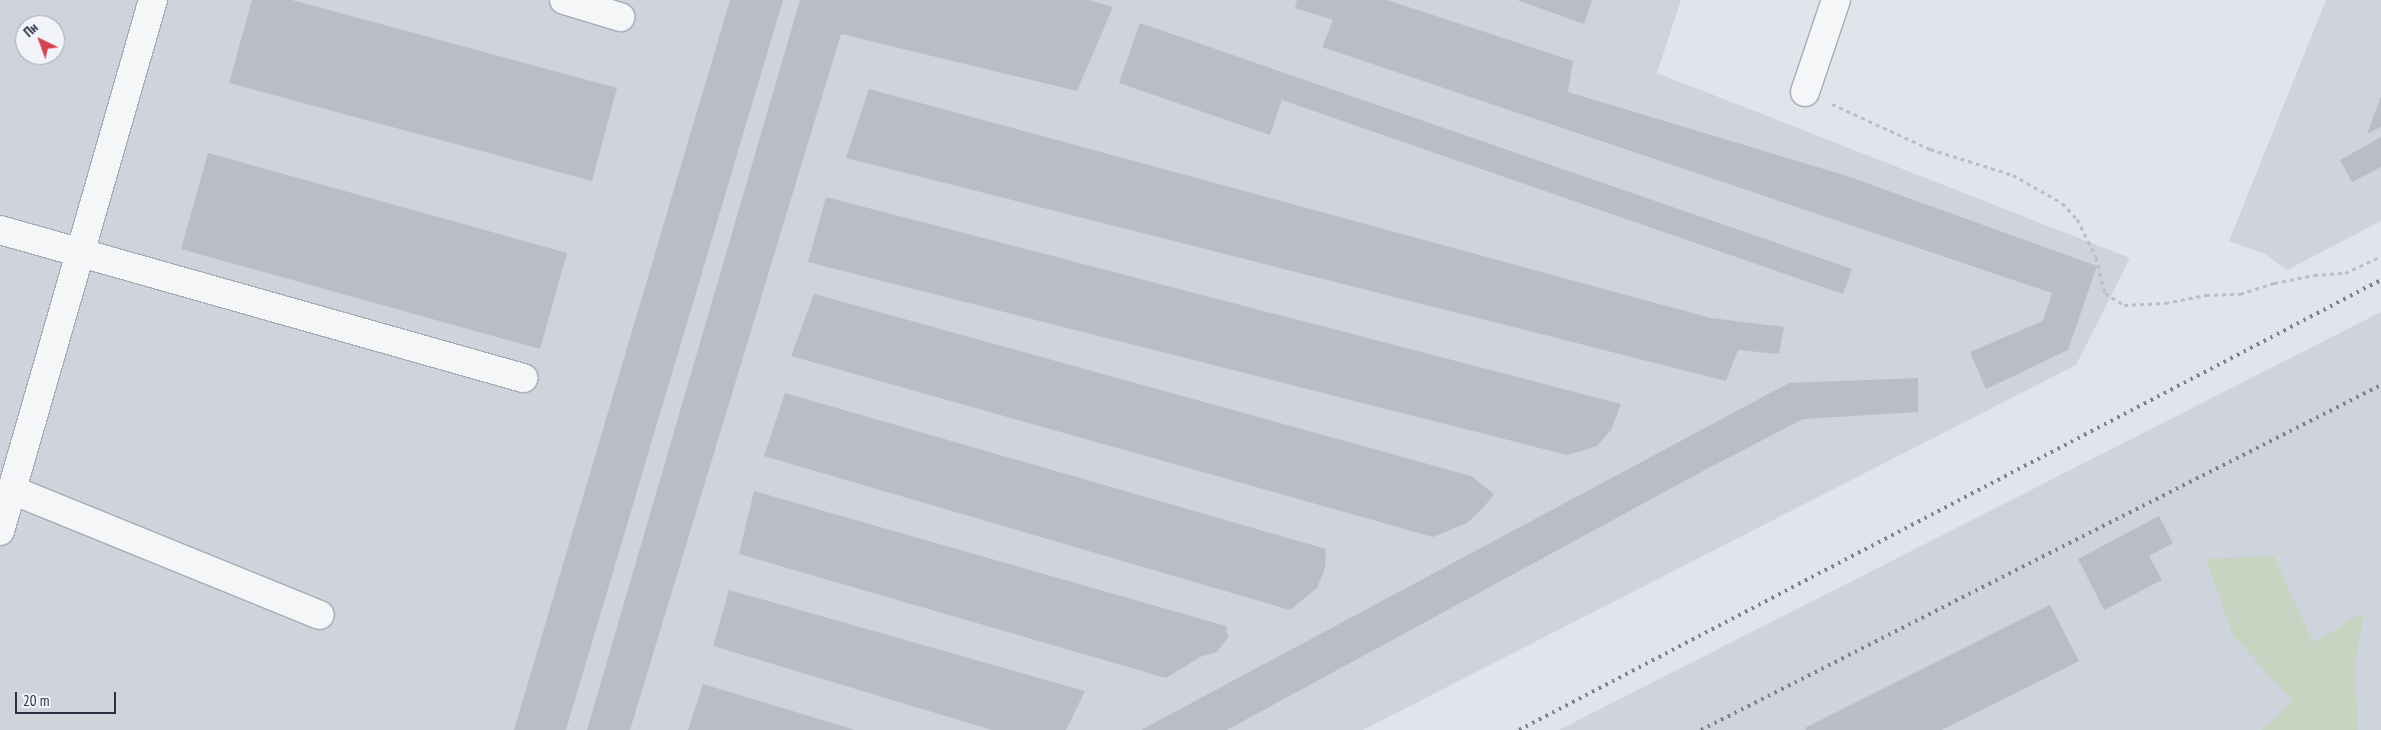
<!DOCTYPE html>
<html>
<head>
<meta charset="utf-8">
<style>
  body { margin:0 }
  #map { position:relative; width:2381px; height:730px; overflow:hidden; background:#e1e4ea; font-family:"PT Sans Narrow",sans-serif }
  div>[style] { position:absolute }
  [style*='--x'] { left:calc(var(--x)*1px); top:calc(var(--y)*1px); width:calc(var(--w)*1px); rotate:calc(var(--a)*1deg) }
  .built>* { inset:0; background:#cfd3dc }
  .green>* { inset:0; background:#c6d5c2 }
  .building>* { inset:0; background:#b8bdc8 }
  .path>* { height:3px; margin-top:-1.5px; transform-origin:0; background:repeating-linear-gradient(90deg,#bbbfc5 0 4px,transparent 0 8px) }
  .roads { filter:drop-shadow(1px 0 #a6abb5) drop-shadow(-1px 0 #a6abb5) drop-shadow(0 1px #a6abb5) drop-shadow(0 -1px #a6abb5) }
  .minor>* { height:28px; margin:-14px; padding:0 14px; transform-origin:14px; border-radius:14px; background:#f4f6f8 }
  .rail>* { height:4px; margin-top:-2px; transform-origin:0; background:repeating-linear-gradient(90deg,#7a8295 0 2.5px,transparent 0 7.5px) }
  span { translate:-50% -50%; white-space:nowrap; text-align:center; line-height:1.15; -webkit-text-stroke:4px #f1f3f8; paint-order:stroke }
  .north { position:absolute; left:15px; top:15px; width:50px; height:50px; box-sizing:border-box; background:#f1f3f8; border:1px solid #a1a5b0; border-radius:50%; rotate:318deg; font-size:14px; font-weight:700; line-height:20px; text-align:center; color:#293143 }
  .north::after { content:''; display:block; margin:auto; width:18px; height:22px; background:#d2444f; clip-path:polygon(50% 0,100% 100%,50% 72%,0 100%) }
  .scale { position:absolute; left:15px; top:692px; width:101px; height:22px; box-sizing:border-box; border:2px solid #293143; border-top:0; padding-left:6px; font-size:15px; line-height:18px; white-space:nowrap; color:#293143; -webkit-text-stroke:4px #f1f3f8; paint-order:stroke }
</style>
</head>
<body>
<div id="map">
  <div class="built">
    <i style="clip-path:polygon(evenodd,0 0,1681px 0,1657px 73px,2130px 258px,2076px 365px,1363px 730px,0 730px,0 0,25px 25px,55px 25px,55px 55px,25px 55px,25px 25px)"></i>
    <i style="clip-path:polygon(2326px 0,2381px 0,2381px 221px,2287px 270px,2265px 254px,2229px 241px)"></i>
    <i style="clip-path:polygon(2381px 312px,2381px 730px,1559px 730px)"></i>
  </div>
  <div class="green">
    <i style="clip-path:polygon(2274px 556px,2313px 643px,2364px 612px,2355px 665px,2358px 730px,2262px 730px,2293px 702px,2233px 635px,2206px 559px)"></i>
  </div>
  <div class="building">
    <i style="clip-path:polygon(252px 0,292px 0,617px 88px,592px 181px,229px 83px)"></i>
    <i style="clip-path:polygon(730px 0,783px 0,566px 730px,514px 730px)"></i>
    <i style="clip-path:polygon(800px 0,1089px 0,1113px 7px,1077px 91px,841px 34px,630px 730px,587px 730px)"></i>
    <i style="clip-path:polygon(1297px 0,1387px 0,1573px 61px,1568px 92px,1847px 176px,2097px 266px,2068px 350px,1986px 389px,1970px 352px,2043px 321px,2052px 293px,1322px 47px,1333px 20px,1295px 8px)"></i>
    <i style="clip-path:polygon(1517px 0,1592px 0,1584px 24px)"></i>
    <i style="clip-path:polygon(1140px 23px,1852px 269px,1843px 294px,1282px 100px,1270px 135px,1119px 83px)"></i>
    <i style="clip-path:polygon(869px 89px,1711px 318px,1784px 327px,1779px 354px,1738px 350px,1726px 381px,846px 158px)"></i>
    <i style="clip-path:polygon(2381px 96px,2381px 127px,2367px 134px)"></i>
    <i style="clip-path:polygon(2381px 137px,2381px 167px,2352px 182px,2340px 160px)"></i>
    <i style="clip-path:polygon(208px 153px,567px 253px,540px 349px,181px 249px)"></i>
    <i style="clip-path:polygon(826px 197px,1621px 404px,1611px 430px,1597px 446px,1567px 455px,808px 262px)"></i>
    <i style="clip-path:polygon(814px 294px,1471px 476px,1494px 494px,1484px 507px,1467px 523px,1433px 537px,791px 356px)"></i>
    <i style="clip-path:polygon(1918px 378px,1918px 412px,1803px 419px,1703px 471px,1227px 730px,1141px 730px,1789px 383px)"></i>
    <i style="clip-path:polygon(785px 393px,1326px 549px,1325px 568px,1317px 588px,1290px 610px,764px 456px)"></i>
    <i style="clip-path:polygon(754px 491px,1226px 626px,1228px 637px,1217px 652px,1200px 657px,1166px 678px,739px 554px)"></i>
    <i style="clip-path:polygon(2159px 516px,2173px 543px,2149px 556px,2162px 580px,2104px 610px,2078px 559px)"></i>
    <i style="clip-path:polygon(729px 590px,1085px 691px,1066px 730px,992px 730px,713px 646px)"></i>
    <i style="clip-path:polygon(2050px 605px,2079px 661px,1942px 730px,1806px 730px,1805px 728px)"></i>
    <i style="clip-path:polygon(703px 684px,855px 730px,688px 730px)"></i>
  </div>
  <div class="path">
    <i style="--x:1832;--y:104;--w:108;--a:24.7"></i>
    <i style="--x:1930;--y:149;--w:87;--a:17.4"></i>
    <i style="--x:2013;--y:175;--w:56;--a:29.7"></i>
    <i style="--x:2062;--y:203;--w:22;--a:47"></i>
    <i style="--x:2077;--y:219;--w:42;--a:63.4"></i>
    <i style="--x:2096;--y:257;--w:37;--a:76"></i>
    <i style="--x:2105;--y:293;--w:22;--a:32"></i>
    <i style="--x:2124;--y:305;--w:41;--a:-2.8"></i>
    <i style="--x:2165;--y:303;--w:42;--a:-11"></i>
    <i style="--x:2206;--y:295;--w:34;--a:-2"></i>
    <i style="--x:2240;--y:294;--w:36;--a:-18"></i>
    <i style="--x:2274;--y:283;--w:41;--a:-11.3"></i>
    <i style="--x:2314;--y:275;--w:31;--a:-4"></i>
    <i style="--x:2345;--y:273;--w:40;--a:-25"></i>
  </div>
  <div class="roads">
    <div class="minor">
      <i style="--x:564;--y:0;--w:59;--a:16.9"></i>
      <i style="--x:1805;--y:92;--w:97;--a:-71.4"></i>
      <i style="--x:0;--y:230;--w:544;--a:15.8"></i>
      <i style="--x:12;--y:490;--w:332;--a:22.1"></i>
      <i style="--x:0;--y:531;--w:553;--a:-73.93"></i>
    </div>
  </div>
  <div class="rail">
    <i style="--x:1519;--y:730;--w:972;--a:-27.57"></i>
    <i style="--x:1701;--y:730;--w:763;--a:-26.9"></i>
  </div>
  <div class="north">Пн</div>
  <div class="scale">20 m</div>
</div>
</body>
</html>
